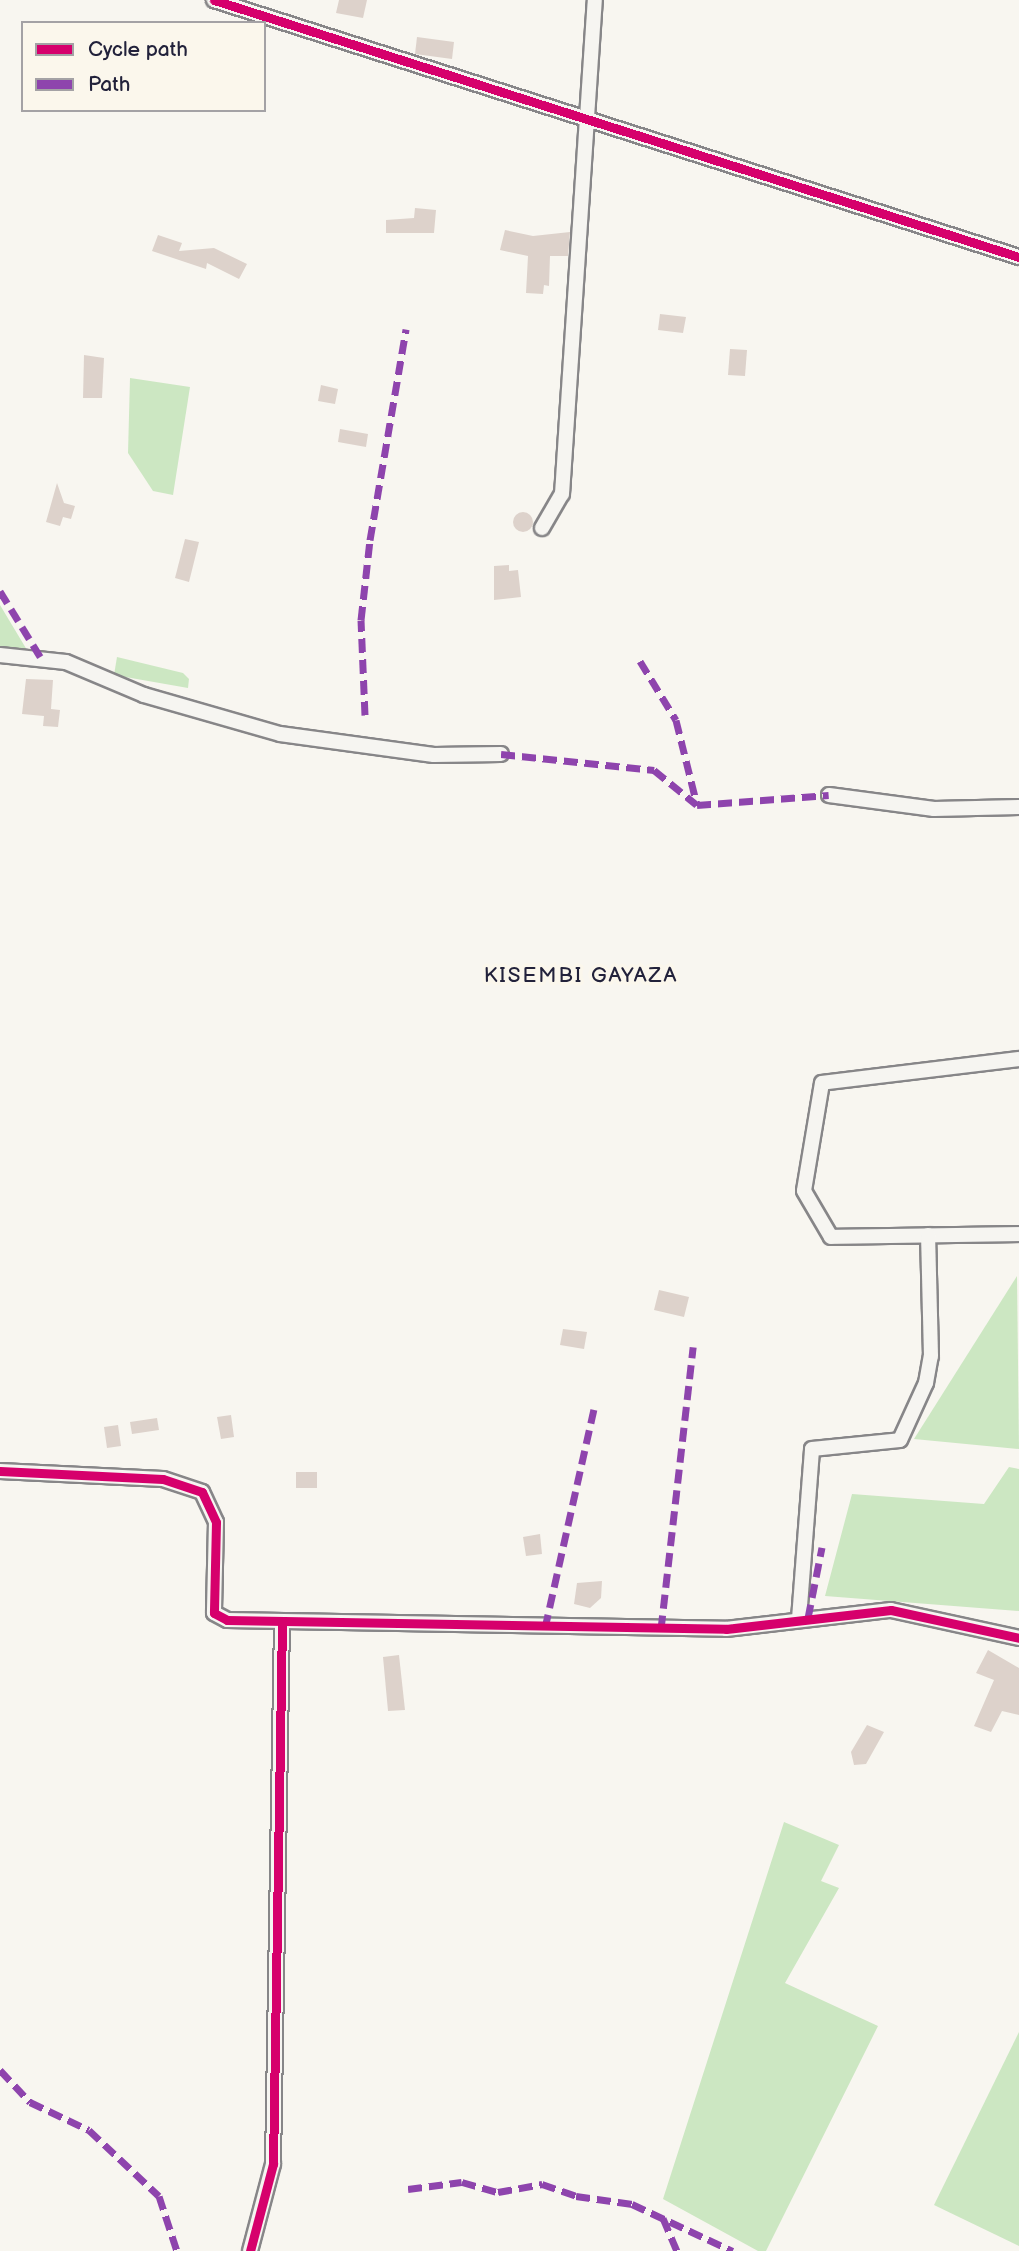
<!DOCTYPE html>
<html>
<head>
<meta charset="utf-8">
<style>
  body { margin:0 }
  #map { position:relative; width:1019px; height:2251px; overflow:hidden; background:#f8f6f0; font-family:"Balsamiq Sans",sans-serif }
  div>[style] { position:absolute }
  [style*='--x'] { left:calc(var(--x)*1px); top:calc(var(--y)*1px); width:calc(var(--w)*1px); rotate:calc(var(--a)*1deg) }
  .green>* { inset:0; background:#cce7c2 }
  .building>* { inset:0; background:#ddd2cb }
  .round { border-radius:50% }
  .roads { filter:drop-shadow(2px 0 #878688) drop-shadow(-2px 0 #878688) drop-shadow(0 2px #878688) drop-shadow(0 -2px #878688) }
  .street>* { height:14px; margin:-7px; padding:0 7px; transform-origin:7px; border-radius:7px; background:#f6f5f1 }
  .quiet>* { height:7px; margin-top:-3.5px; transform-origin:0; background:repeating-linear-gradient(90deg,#8e44ad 0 14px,transparent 0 21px) }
  .cycleway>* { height:9px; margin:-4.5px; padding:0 4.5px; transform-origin:4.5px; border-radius:4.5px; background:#d6006c }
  span { translate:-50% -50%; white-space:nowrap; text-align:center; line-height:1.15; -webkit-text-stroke:7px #fbf7ec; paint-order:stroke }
  .quarter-label { font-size:21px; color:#22223b; letter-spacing:2px }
  .legend { position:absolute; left:21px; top:21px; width:245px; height:91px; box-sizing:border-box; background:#fbf7ec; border:2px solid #a4a2a5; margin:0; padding:9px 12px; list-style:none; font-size:21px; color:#22223b }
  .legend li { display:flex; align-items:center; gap:14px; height:35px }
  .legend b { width:35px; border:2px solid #a4a2a5 }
</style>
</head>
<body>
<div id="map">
  <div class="green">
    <i style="clip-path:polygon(130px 378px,190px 387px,173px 495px,153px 491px,128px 453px)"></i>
    <i style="clip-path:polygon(0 605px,27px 650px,0 649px)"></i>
    <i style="clip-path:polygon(117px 657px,183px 673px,189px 679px,188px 688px,114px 675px)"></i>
    <i style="clip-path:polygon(1017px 1276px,1019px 1449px,914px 1439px)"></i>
    <i style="clip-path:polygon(1009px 1467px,1019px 1469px,1019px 1611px,825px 1596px,852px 1494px,984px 1504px)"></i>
    <i style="clip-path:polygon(784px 1822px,839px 1845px,821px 1881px,839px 1888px,785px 1983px,878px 2026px,766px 2251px,758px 2251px,663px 2199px)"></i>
    <i style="clip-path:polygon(1019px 2032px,1019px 2246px,934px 2205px)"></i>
  </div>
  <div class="building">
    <i style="clip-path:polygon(339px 0,367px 0,363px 18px,336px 13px)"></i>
    <i style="clip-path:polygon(417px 37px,454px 42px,452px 59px,415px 54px)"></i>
    <i style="clip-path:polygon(415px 208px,436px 210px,434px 233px,386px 233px,386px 220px,414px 218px)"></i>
    <i style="clip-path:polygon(505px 230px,533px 236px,570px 232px,568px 256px,550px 256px,549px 286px,544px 285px,543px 294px,526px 293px,528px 256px,500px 250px)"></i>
    <i style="clip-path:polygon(158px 235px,182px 243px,179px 251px,214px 248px,247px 264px,239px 279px,207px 263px,206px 269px,152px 251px)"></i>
    <i style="clip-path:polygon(660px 314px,686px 317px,683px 333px,658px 330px)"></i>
    <i style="clip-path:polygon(730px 349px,747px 350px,745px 376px,728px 375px)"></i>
    <i style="clip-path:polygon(84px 355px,104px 358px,102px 398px,83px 398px)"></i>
    <i style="clip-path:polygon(321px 385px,338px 389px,335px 404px,318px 401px)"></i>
    <i style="clip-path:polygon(340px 429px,368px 434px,366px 447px,338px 442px)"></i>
    <i style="clip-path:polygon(57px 483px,64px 503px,75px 506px,71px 519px,63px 517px,60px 526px,46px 522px)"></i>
    <i class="round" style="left:513px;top:512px;width:20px;height:20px"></i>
    <i style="clip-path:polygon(185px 539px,199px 542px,189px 582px,175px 578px)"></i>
    <i style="clip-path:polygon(509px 565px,509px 571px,518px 570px,521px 597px,494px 600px,494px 566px)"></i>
    <i style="clip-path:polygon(26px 679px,53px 680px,51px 709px,60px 710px,58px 727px,43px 726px,44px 716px,22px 714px)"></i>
    <i style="clip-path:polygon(659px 1290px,689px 1297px,684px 1317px,654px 1310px)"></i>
    <i style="clip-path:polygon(563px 1329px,587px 1332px,584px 1349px,560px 1345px)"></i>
    <i style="clip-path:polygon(231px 1415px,234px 1437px,221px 1439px,217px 1417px)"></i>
    <i style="clip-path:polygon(157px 1418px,159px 1430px,132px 1434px,130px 1422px)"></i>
    <i style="clip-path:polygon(118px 1425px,121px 1446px,107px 1448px,104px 1427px)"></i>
    <i style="clip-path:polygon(296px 1472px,317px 1472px,317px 1488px,296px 1488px)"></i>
    <i style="clip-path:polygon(540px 1534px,542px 1554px,526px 1556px,523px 1537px)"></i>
    <i style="clip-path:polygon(602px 1581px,601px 1598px,590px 1608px,574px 1604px,577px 1583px)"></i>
    <i style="clip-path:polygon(988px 1650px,1019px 1668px,1019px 1715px,1002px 1711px,991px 1732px,974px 1726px,994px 1680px,976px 1673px)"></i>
    <i style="clip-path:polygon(399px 1655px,405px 1710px,388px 1711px,383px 1657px)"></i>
    <i style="clip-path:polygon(867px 1725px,884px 1732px,866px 1764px,854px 1765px,851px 1752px)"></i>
  </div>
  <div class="roads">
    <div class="street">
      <i style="--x:214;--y:0;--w:845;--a:17.71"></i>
      <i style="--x:542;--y:528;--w:39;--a:-60"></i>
      <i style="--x:562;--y:494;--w:495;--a:-86.2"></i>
      <i style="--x:0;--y:655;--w:66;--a:6.1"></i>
      <i style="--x:66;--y:662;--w:85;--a:22.9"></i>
      <i style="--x:144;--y:695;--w:141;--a:16"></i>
      <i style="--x:280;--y:734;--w:155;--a:7.8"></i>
      <i style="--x:434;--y:755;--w:67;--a:-0.9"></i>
      <i style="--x:829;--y:795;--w:106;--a:7.6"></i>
      <i style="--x:934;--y:809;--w:85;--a:-1.3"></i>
      <i style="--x:1019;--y:1059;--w:198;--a:173.1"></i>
      <i style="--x:822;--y:1083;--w:109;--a:99.5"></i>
      <i style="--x:804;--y:1191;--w:53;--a:59.6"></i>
      <i style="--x:831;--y:1237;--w:188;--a:-0.9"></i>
      <i style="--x:0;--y:1471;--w:163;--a:2.8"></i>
      <i style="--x:163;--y:1479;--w:41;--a:18.4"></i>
      <i style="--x:202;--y:1492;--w:33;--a:65"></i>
      <i style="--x:216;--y:1522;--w:91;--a:91.3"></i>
      <i style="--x:214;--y:1613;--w:15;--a:28"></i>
      <i style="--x:227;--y:1620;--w:499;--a:1"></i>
      <i style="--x:726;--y:1629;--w:166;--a:-6.6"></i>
      <i style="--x:891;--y:1610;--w:131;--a:12.3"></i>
      <i style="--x:799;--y:1619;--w:170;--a:-85.6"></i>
      <i style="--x:812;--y:1449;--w:88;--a:-5.8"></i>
      <i style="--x:900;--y:1440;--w:63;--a:-65.5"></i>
      <i style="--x:926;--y:1383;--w:27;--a:-80"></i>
      <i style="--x:931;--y:1356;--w:121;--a:-91.4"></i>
      <i style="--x:250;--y:2251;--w:90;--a:-75.2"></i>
      <i style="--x:273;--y:2164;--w:542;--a:-89.05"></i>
    </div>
  </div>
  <div class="quiet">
    <i style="--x:0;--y:591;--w:79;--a:58.5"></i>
    <i style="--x:640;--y:661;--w:69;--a:58.6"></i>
    <i style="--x:676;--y:720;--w:88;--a:76.1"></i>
    <i style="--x:365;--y:715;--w:95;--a:-92.4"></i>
    <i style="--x:361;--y:620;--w:81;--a:-83.6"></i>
    <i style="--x:370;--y:540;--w:214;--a:-80.3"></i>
    <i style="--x:501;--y:754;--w:154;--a:6"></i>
    <i style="--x:654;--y:770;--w:55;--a:39.1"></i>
    <i style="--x:697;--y:805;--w:132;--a:-4.3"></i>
    <i style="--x:808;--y:1618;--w:72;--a:-78.8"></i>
    <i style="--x:545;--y:1628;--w:225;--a:-77.4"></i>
    <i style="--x:661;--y:1629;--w:284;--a:-83.5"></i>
    <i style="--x:0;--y:2070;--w:44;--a:46.8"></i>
    <i style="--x:30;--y:2102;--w:65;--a:25.4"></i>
    <i style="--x:89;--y:2130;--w:96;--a:43.3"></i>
    <i style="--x:159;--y:2196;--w:58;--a:71.9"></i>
    <i style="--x:408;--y:2189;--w:54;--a:-7.4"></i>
    <i style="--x:462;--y:2182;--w:37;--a:16"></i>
    <i style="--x:498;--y:2192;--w:45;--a:-10.3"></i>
    <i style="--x:542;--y:2184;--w:36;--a:19"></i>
    <i style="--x:576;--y:2196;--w:57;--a:8.1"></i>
    <i style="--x:632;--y:2204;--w:111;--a:25"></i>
    <i style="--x:663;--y:2218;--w:36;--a:67"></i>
  </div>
  <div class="cycleway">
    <i style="--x:214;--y:0;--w:845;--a:17.71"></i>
    <i style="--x:0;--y:1471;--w:163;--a:2.8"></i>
    <i style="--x:163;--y:1479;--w:41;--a:18.4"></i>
    <i style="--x:202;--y:1492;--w:33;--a:65"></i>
    <i style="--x:216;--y:1522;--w:91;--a:91.3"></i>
    <i style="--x:214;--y:1613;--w:15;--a:28"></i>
    <i style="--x:227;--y:1620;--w:499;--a:1"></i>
    <i style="--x:726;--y:1629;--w:166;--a:-6.6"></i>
    <i style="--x:891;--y:1610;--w:131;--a:12.3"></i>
    <i style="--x:250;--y:2251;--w:90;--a:-75.2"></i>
    <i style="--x:273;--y:2164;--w:542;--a:-89.05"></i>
  </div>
  <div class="quarter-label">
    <span style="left:581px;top:976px">KISEMBI GAYAZA</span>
  </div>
  <ul class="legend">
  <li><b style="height:9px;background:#d6006c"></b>Cycle path</li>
  <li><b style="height:9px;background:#8e44ad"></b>Path</li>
  </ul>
</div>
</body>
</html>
